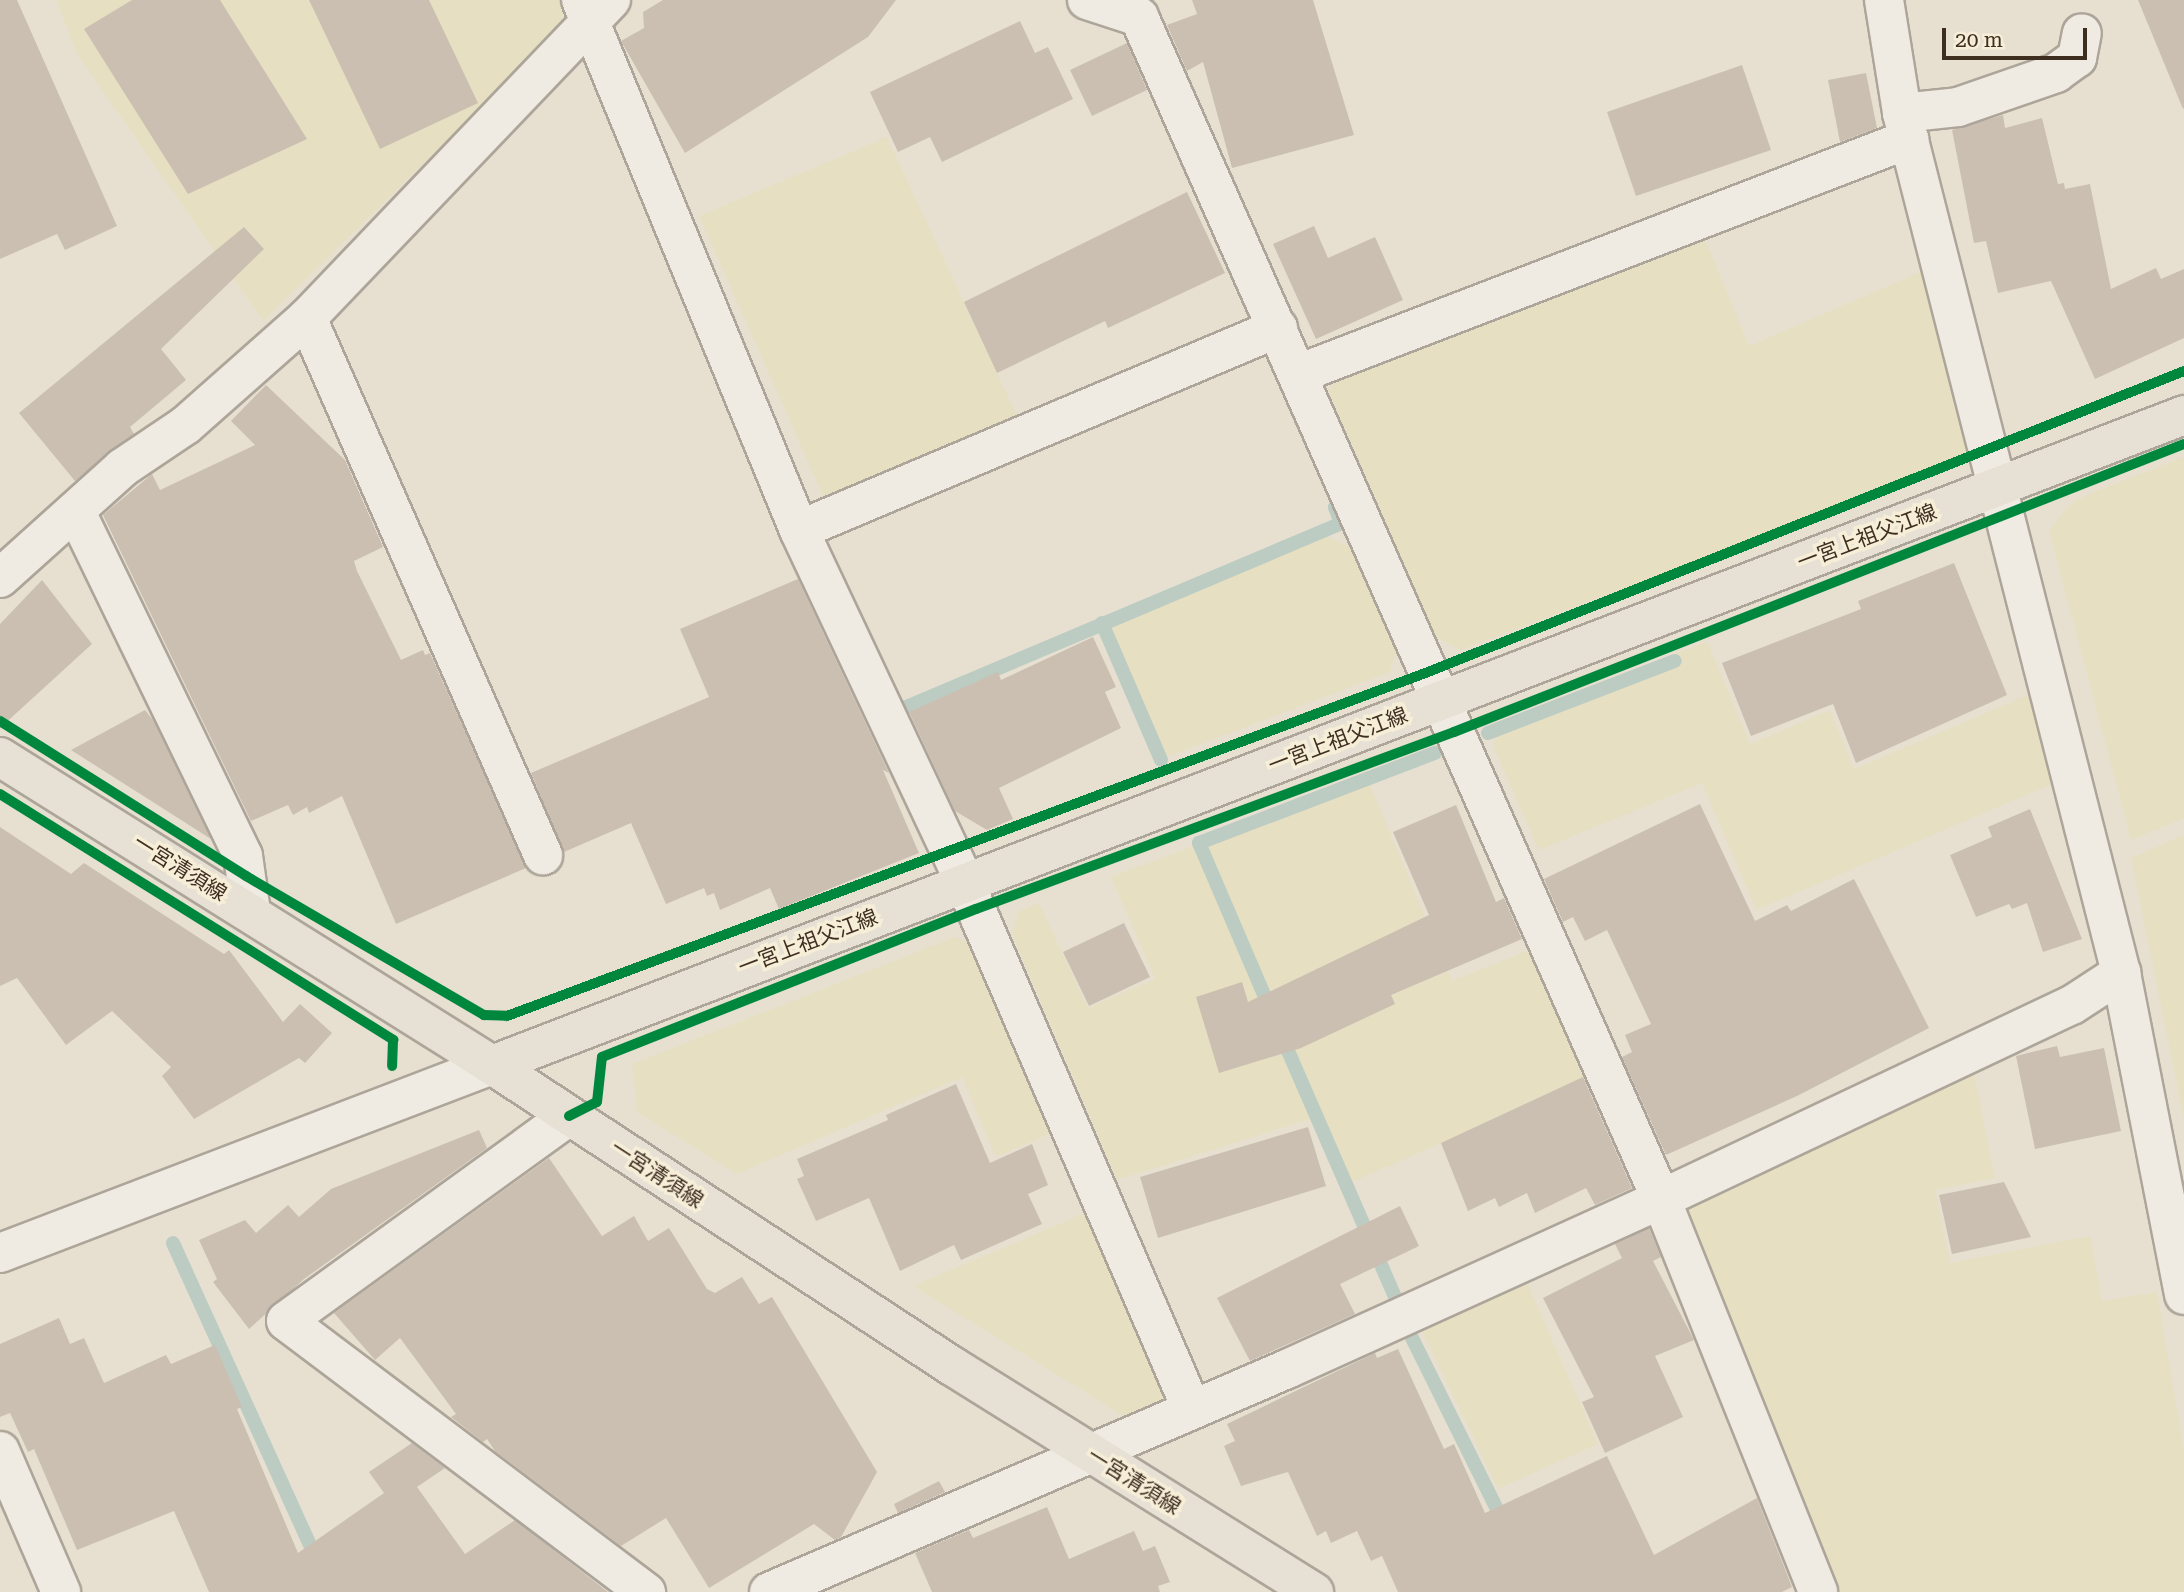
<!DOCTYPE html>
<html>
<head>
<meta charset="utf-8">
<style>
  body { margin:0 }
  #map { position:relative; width:2184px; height:1592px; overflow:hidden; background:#e7e0d1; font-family:"Roboto Serif","Noto Sans JP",serif }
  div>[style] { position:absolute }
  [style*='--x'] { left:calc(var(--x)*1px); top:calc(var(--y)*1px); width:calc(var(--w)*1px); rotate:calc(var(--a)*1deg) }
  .farmland>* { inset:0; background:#e6dfc2 }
  .stream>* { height:14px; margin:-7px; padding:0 7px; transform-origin:7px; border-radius:7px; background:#bcccc2 }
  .building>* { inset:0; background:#cbbfb2 }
  .roads { filter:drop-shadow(2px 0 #ada599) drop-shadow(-2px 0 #ada599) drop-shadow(0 2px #ada599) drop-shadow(0 -2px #ada599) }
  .minor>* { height:38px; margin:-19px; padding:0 19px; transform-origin:19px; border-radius:19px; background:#efebe3 }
  .major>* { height:38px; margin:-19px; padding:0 19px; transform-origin:19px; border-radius:19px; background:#e6e1d4 }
  .cycleway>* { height:10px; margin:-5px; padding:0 5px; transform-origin:5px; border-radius:5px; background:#00873e }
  span { translate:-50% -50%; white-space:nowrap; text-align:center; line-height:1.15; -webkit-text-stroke:7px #f7eed8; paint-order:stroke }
  .street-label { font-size:21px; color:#3d2e20 }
  .scale { position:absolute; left:1942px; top:28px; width:145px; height:32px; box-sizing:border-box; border:4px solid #3d2e20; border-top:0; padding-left:9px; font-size:21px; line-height:24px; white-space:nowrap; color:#3d2e20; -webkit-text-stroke:5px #f7eed8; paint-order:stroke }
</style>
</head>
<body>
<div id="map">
  <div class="farmland">
    <i style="clip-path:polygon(56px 0,561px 0,564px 5px,560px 29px,263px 321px,77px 54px)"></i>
    <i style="clip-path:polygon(887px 137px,1024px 431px,844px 505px,823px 496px,699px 216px)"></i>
    <i style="clip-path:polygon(1699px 224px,1749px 346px,1927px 269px,1970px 441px,1965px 459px,1461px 650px,1436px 637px,1328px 390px,1334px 375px)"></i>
    <i style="clip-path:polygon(2184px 457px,2184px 818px,2131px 840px,2049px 531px,2069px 505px,2089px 494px)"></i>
    <i style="clip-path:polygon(1325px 536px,1357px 550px,1398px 647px,1390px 672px,1164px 758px,1108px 628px)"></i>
    <i style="clip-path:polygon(1707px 641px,1750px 744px,1830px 710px,1854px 769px,2035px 692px,2057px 782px,1756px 910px,1702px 783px,1539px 850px,1493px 746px,1499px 724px)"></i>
    <i style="clip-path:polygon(1368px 780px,1452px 981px,1544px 944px,1602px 1073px,1352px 1182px,1323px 1115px,1117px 1180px,1012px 934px,1018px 912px,1039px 903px,1088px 1008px,1155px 979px,1111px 877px)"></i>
    <i style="clip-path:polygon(2184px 835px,2184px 1120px,2131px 858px)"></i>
    <i style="clip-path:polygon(955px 937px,971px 944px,1052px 1133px,996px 1157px,962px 1077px,737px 1174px,637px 1112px,632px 1064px)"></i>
    <i style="clip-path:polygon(1974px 1073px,1995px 1178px,1935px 1190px,1950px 1263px,2090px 1236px,2102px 1301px,2157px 1292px,2184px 1450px,2184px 1592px,1836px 1592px,1681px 1208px)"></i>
    <i style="clip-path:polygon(1092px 1210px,1176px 1396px,1127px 1418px,913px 1286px)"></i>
    <i style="clip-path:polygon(1524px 1276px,1598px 1444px,1498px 1489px,1422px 1331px,1430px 1318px)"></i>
  </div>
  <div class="stream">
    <i style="--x:1102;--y:623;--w:149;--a:66.7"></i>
    <i style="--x:904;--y:708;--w:475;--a:-22.9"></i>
    <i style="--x:1341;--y:523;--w:17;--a:-111"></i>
    <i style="--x:1488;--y:733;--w:200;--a:-21.1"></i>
    <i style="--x:1271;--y:1011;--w:183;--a:-113.2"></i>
    <i style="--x:1199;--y:843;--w:253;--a:-20.9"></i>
    <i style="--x:1282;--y:1037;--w:283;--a:66.5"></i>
    <i style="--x:173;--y:1243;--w:383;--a:65.6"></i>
    <i style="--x:1412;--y:1338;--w:209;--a:63.6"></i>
  </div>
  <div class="building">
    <i style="clip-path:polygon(0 0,17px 0,117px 226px,65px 250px,57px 234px,0 259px)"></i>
    <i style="clip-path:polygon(132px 0,220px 0,307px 139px,188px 194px,84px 29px)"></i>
    <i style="clip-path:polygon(309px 0,429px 0,478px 103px,380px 149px)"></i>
    <i style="clip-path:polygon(663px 0,896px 0,868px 37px,685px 153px,621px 41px,644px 28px,643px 12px)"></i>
    <i style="clip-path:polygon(1192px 0,1313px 0,1354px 135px,1232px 168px,1203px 62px,1187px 71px,1167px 25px,1197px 14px)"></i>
    <i style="clip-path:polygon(2138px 0,2184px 0,2184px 108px,2183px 109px)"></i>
    <i style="clip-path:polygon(1020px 21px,1035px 53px,1048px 47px,1073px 99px,942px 162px,930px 137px,898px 152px,870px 92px)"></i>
    <i style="clip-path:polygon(1127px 43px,1147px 90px,1092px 116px,1070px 70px)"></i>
    <i style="clip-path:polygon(1742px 65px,1771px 150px,1636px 196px,1607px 112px)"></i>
    <i style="clip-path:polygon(1866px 73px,1877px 128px,1840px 142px,1828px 80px)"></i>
    <i style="clip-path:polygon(2003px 115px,2005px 128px,2042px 118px,2058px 184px,2064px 183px,2065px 189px,2090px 184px,2111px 289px,2156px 268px,2161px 279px,2184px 269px,2184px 338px,2095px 379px,2051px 281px,1998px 293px,1986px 241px,1974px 243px,1952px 130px)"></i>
    <i style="clip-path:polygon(1187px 192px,1225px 273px,1108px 328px,1105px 321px,997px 373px,964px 302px)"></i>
    <i style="clip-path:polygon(1314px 226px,1328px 258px,1375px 237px,1403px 300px,1316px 339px,1273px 244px)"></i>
    <i style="clip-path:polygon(244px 227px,264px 249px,161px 349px,186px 380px,130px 427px,134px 434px,75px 481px,19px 413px)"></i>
    <i style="clip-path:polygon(266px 385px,345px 460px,383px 547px,354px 561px,357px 571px,401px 660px,423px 650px,425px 655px,430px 653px,526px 868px,396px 924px,342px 796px,309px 813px,307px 807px,293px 815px,288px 805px,251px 821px,103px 515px,152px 474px,160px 490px,255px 445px,231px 421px)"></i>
    <i style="clip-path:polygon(1954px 563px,2007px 695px,1856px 763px,1833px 704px,1751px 736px,1722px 663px,1861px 609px,1858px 601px)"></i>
    <i style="clip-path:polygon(798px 579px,889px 773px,883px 770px,919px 853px,779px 909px,770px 888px,720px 910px,714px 893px,707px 896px,704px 888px,666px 904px,631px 823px,564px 852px,531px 773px,709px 697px,680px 629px)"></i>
    <i style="clip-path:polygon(42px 580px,92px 644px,0 728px,0 624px)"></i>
    <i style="clip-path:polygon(1093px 637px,1116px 687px,1105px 692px,1121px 728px,999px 788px,1013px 819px,987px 830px,955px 811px,909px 712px,998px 672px,1001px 680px)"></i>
    <i style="clip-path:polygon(145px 710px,153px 720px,211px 839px,71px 750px)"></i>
    <i style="clip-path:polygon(1700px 804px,1755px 921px,1787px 905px,1791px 911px,1854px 879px,1929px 1028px,1797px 1096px,1666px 1155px,1622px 1057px,1632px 1052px,1625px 1035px,1651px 1024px,1607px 930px,1585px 941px,1573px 917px,1563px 922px,1544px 879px)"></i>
    <i style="clip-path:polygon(1456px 805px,1496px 902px,1504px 898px,1522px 939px,1391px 995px,1395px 1004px,1301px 1048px,1219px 1073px,1196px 997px,1242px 982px,1248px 1002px,1429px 915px,1393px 832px)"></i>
    <i style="clip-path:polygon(2030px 809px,2082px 939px,2043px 952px,2027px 903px,2012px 909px,2009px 904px,1976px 917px,1950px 855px,1992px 837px,1988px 827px)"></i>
    <i style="clip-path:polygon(0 827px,71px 874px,84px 863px,224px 954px,229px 950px,283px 1022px,300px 1004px,332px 1033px,305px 1063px,299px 1058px,194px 1119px,162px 1076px,171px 1067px,112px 1011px,66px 1045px,17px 978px,0 986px)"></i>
    <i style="clip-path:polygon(1124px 923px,1150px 977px,1089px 1006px,1063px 952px)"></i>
    <i style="clip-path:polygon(2057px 1046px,2060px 1057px,2104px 1048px,2121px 1131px,2035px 1149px,2016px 1056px)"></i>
    <i style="clip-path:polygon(1583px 1077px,1632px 1188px,1595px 1205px,1586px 1188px,1535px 1213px,1527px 1193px,1499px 1207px,1495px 1198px,1468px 1211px,1441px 1143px)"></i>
    <i style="clip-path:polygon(956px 1084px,990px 1163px,1032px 1144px,1048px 1185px,1028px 1194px,1042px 1224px,961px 1260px,954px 1245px,900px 1271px,869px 1198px,816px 1221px,797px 1179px,804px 1176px,797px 1159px,888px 1120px,886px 1115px)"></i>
    <i style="clip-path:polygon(1308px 1127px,1326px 1186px,1158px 1238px,1140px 1177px)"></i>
    <i style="clip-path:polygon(479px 1130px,487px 1148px,304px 1279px,249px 1329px,213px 1282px,217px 1279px,199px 1240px,245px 1220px,256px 1233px,288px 1205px,299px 1217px,331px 1189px)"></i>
    <i style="clip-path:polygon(549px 1158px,602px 1236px,634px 1216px,648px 1241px,669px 1228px,707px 1289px,715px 1293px,742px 1277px,759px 1304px,772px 1297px,877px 1472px,841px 1537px,835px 1540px,814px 1524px,709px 1588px,666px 1518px,621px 1546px,495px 1451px,487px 1439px,483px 1442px,451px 1417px,456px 1414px,400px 1338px,375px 1360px,334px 1313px)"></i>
    <i style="clip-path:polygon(2004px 1182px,2031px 1237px,1952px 1254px,1939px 1195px)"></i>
    <i style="clip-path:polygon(1400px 1206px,1419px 1246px,1340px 1284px,1355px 1314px,1250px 1361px,1217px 1298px)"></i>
    <i style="clip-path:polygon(1649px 1228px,1661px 1257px,1653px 1261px,1694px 1340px,1655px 1356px,1683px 1417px,1605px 1453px,1582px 1402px,1594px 1397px,1543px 1298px,1622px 1258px,1615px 1244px)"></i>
    <i style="clip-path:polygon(59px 1318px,70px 1344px,84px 1338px,104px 1383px,166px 1355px,171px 1364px,215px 1345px,242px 1407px,237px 1409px,298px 1553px,384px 1493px,369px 1472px,412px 1443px,445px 1468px,417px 1487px,465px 1554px,515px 1520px,608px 1592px,209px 1592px,174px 1511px,77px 1550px,34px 1449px,28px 1452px,10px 1413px,0 1417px,0 1344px)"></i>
    <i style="clip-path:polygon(1398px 1349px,1444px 1449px,1454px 1444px,1485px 1513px,1607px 1456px,1654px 1555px,1757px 1498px,1792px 1587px,1782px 1592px,1398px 1592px,1382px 1556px,1371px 1561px,1357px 1531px,1331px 1543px,1326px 1531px,1317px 1536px,1288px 1472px,1241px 1486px,1224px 1446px,1235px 1441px,1227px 1424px,1375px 1353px,1377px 1358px)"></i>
    <i style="clip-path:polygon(939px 1481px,945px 1492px,898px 1513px,894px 1504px)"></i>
    <i style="clip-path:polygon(1047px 1507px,1069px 1559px,1134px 1531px,1143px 1551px,1155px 1546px,1170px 1582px,1158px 1586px,1160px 1592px,932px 1592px,915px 1553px,969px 1530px,973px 1538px)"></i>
  </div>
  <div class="roads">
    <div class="minor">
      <i style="--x:581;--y:0;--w:573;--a:67.64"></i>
      <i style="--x:799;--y:530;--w:388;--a:64.8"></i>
      <i style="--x:964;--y:881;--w:576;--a:66.68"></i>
      <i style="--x:1087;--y:0;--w:55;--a:18.1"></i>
      <i style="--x:1139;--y:17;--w:1292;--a:66.17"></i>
      <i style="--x:1661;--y:1199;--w:423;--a:68.2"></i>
      <i style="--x:1884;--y:0;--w:114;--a:80.9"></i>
      <i style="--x:1902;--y:113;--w:887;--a:75.71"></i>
      <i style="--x:2121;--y:973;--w:328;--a:78.9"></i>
      <i style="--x:1902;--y:113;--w:56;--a:-6.1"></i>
      <i style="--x:1958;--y:107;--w:104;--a:-19.1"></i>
      <i style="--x:2056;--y:73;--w:26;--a:-36"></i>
      <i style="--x:2077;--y:58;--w:25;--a:-79"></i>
      <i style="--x:307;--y:318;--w:587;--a:66.28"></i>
      <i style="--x:1298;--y:374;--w:655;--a:-21.04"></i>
      <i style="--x:76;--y:512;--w:382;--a:64.1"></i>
      <i style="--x:243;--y:856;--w:57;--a:81.9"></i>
      <i style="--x:799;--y:530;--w:520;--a:-22.87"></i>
      <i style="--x:0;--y:578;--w:164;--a:-42"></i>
      <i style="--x:122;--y:468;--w:77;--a:-33.9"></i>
      <i style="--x:186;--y:425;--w:162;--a:-41.5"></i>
      <i style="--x:307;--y:318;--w:440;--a:-46.3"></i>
      <i style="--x:569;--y:1116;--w:349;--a:144.1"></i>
      <i style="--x:286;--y:1321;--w:451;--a:37"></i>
      <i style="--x:0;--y:1253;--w:527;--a:-20.91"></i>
      <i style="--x:0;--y:1451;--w:154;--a:66.6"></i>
      <i style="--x:769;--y:1592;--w:564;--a:-23.29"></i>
      <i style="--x:1287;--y:1369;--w:411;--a:-24.4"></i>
      <i style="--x:1661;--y:1199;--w:454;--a:-25.3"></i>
      <i style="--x:2072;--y:1005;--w:59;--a:-33.1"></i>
    </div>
    <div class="major">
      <i style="--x:0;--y:757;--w:580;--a:32.05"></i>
      <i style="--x:492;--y:1065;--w:550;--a:33.2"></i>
      <i style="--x:952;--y:1366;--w:427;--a:32"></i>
      <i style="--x:492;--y:1065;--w:1813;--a:-21.01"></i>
    </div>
  </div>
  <div class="cycleway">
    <i style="--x:0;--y:721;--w:291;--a:32.2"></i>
    <i style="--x:246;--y:876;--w:276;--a:30.3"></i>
    <i style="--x:484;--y:1015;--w:23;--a:2"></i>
    <i style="--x:507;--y:1016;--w:983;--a:-20.48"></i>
    <i style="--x:1428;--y:672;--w:814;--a:-21.71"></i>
    <i style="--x:0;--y:794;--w:464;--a:32"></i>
    <i style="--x:393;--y:1040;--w:26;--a:92"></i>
    <i style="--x:569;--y:1116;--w:31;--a:-27"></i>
    <i style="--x:597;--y:1102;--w:45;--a:-83.7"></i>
    <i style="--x:602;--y:1057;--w:402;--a:-21.6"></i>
    <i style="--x:976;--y:909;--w:510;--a:-20.32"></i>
    <i style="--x:1454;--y:732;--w:785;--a:-21.53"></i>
  </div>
  <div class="street-label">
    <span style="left:1867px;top:537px;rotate:-21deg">一宮上祖父江線</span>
    <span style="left:1338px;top:740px;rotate:-21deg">一宮上祖父江線</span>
    <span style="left:180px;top:868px;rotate:32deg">一宮清須線</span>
    <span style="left:808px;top:942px;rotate:-21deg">一宮上祖父江線</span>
    <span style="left:657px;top:1174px;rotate:33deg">一宮清須線</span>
    <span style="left:1134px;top:1481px;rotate:32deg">一宮清須線</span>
  </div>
  <div class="scale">20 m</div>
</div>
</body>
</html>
